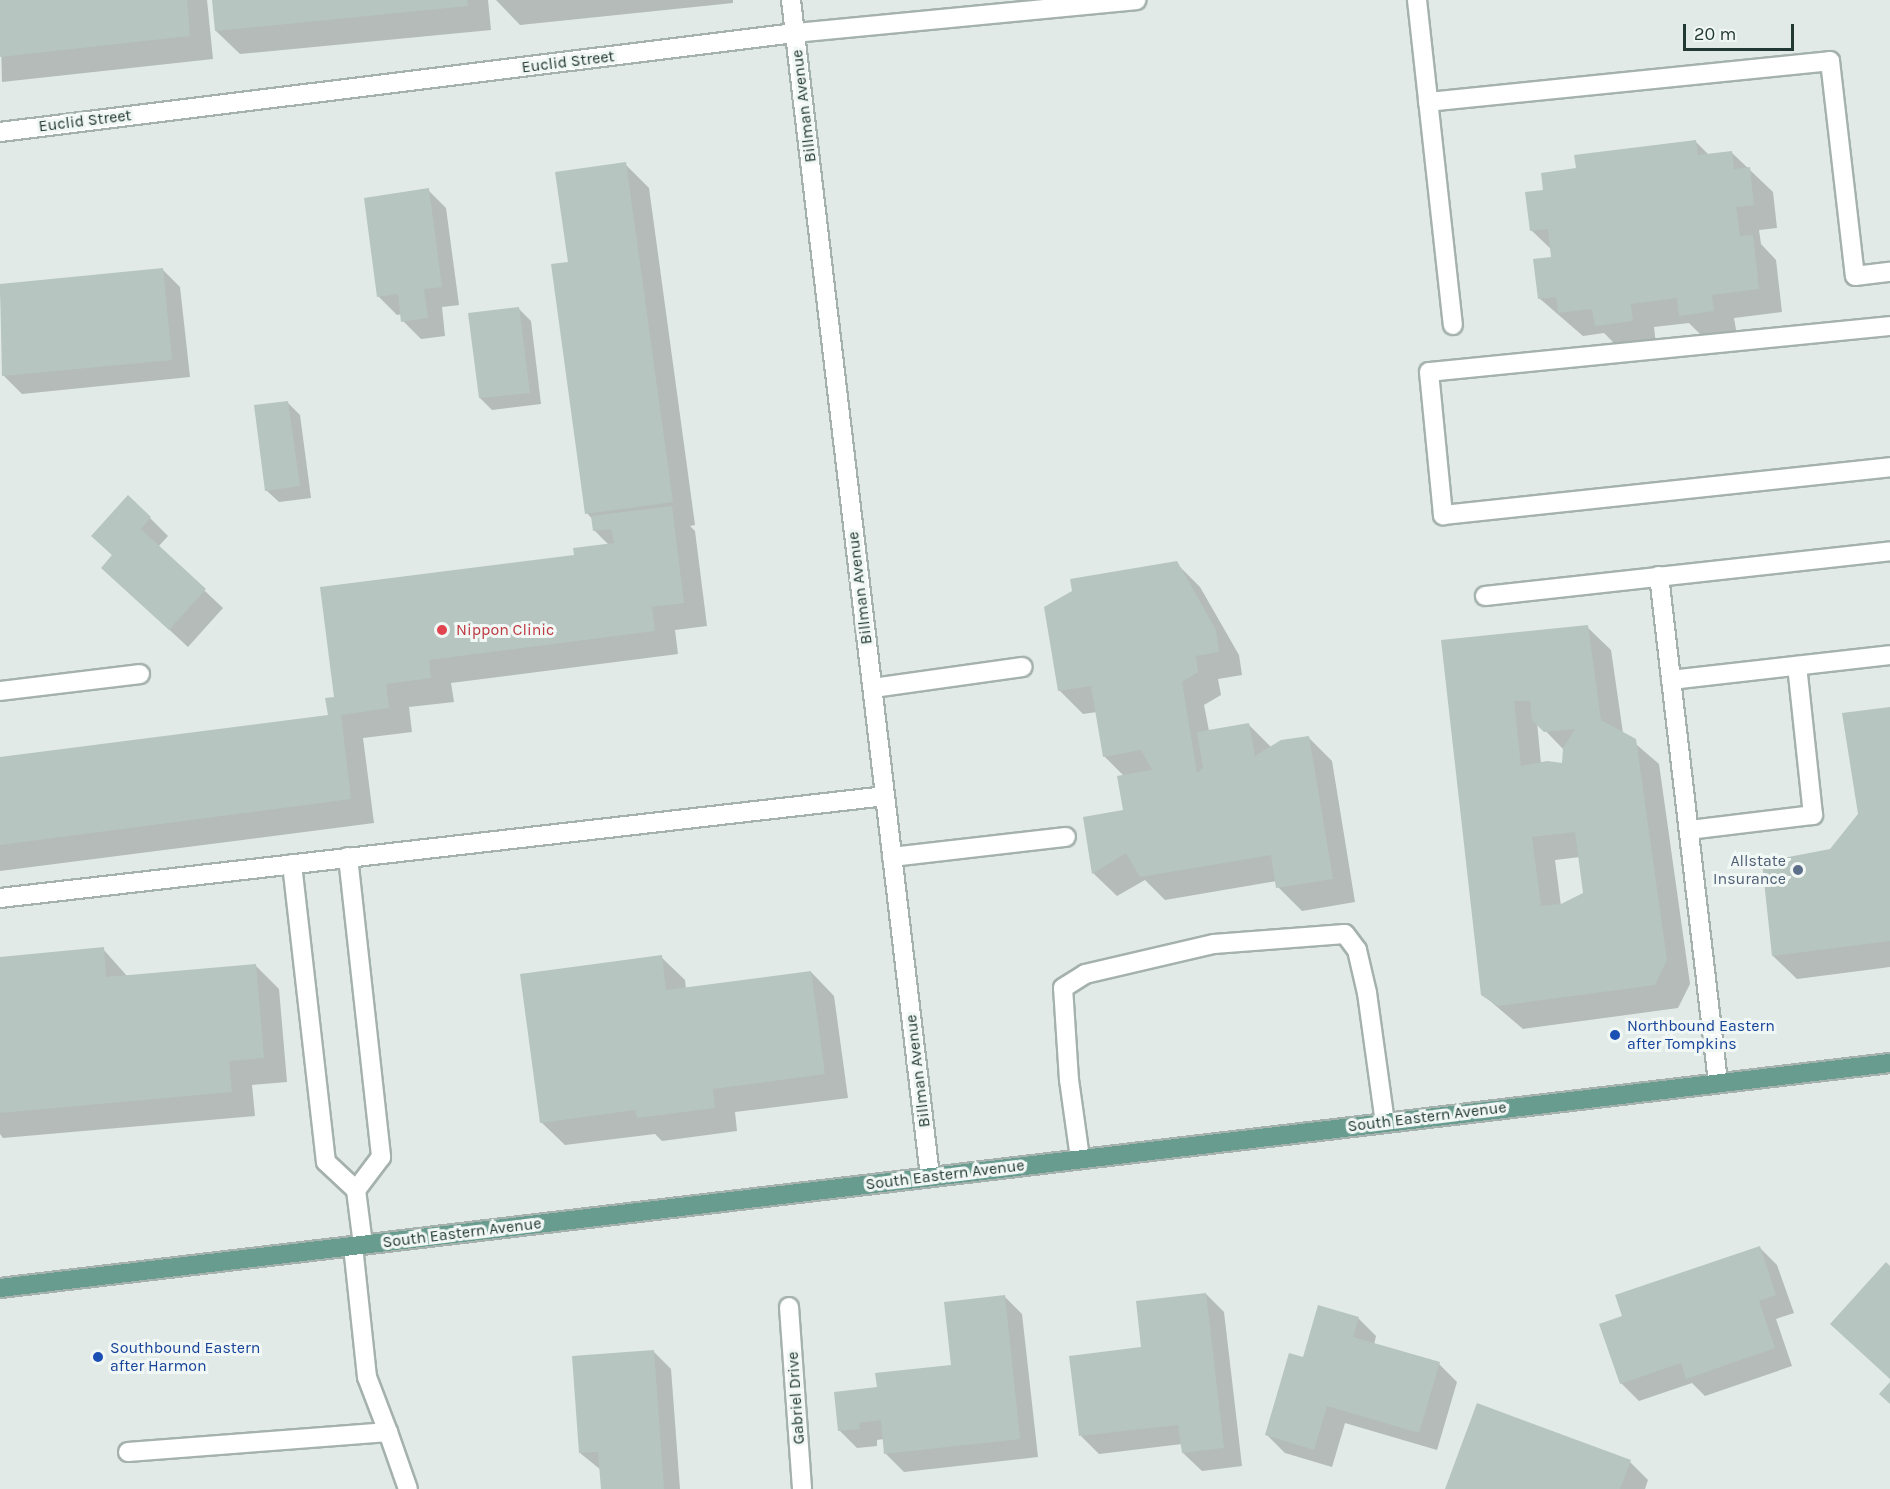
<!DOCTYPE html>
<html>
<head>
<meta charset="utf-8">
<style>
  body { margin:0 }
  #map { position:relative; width:1890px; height:1489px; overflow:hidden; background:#e1eae6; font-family:Karla,sans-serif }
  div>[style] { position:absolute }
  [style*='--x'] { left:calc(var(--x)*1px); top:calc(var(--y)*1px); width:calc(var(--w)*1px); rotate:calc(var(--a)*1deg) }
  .shadow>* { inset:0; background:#0003 }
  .building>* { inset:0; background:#b6c5bf }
  .roads { filter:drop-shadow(2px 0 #a4b1ad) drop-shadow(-2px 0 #a4b1ad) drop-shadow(0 2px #a4b1ad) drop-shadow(0 -2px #a4b1ad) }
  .service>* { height:18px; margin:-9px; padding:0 9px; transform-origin:9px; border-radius:9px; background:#fff }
  .minor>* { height:18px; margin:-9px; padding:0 9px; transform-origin:9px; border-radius:9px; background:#fff }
  .primary>* { height:18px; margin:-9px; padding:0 9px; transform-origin:9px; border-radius:9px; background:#689c8f }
  .dots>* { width:16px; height:16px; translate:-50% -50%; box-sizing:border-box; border:3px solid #f1f7f4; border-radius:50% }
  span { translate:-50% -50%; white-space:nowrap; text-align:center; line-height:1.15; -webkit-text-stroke:6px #f1f7f4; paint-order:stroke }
  .street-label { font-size:16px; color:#223933 }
  .health-label { font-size:16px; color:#be3a42 }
  .left { translate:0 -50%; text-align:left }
  .service-label { font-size:16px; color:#4e5e75 }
  .right { translate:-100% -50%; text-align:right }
  .transit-label { font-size:16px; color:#164399 }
  .scale { position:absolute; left:1683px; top:24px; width:111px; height:27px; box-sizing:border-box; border:3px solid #223933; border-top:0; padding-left:8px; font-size:18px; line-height:21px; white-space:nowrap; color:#223933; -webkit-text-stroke:4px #f1f7f4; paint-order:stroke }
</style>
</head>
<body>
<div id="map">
  <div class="shadow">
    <i style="clip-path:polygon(0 0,207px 0,213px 59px,2px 82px)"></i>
    <i style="clip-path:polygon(213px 0,488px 0,491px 30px,240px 54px,216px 31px)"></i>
    <i style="clip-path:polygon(496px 0,733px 0,733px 3px,520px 25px)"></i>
    <i style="clip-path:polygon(1696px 142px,1709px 155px,1731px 152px,1773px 192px,1777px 228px,1759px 230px,1761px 244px,1776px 260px,1782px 312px,1734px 318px,1737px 335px,1704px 338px,1689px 323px,1654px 327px,1656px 345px,1620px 349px,1604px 333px,1583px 336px,1539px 298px,1552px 258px,1552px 250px,1531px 230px,1544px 192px,1577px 170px)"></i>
    <i style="clip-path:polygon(625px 164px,649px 188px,695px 525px,690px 526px,695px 531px,707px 626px,675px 630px,678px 654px,451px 683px,454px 702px,409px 707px,412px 732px,363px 738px,374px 823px,0 871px,0 758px,329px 716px,335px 698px,576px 556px,609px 545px,595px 531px,593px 520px,587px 513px,570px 263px)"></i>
    <i style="clip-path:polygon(428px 190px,446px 208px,459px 305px,442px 307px,445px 336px,421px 339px,403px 321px,402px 314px,397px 315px,379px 297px)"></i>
    <i style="clip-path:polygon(162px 269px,180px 287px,190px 377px,22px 394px,4px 376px,0 285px)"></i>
    <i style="clip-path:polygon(519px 309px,531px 321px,541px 404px,492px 410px,480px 398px)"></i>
    <i style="clip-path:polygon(288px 403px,300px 415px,311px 498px,279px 502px,266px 490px)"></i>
    <i style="clip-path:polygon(150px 518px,168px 536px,158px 547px,223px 608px,188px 647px,121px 585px,113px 556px,93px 536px)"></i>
    <i style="clip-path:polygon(1176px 563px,1200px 587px,1239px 655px,1242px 675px,1218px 679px,1221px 695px,1204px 705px,1209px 731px,1249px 725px,1272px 748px,1308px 737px,1332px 761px,1355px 902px,1302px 911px,1278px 887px,1277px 881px,1165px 900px,1145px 880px,1117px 896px,1093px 873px,1125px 812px,1124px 776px,1104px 756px,1097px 712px,1083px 714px,1059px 690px)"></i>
    <i style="clip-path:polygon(evenodd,1587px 627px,1611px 650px,1623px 733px,1659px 764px,1690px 984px,1678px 1008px,1523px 1029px,1482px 994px,1442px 641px,1587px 627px,1537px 722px,1564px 750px,1563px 765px,1541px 764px,1537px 722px,1587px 627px,1580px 857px,1585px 894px,1561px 906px,1555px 860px,1580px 857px)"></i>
    <i style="clip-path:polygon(1890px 709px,1890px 967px,1797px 979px,1773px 956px,1831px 850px,1860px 815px)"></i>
    <i style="clip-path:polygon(103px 949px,127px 976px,255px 965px,279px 989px,287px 1082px,252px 1085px,255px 1116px,3px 1138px,0 1134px,0 958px)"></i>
    <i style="clip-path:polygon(661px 957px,685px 980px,686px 989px,811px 972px,834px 996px,848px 1098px,735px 1112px,737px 1131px,662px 1141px,655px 1134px,565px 1145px,541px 1122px)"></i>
    <i style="clip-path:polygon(1759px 1247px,1777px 1265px,1794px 1313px,1776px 1319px,1792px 1366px,1705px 1396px,1692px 1383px,1639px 1401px,1621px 1383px)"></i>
    <i style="clip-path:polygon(1206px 1294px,1224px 1312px,1242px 1466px,1202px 1471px,1183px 1453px,1182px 1444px,1099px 1454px,1081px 1436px,1143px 1349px)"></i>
    <i style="clip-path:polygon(1004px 1296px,1022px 1314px,1038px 1457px,904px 1472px,886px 1454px,884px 1439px,877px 1440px,877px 1446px,857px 1448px,839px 1430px,878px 1388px,953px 1366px)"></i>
    <i style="clip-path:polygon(1358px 1318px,1376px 1336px,1374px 1345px,1439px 1364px,1457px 1382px,1437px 1450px,1345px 1423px,1332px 1467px,1285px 1453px,1267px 1435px,1305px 1359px)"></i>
    <i style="clip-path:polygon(653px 1351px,671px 1369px,680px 1489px,602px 1489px,601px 1470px,580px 1453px)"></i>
    <i style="clip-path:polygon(1630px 1462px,1648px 1480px,1645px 1489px,1447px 1489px)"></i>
  </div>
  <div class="building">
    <i style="clip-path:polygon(0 0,187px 0,190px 36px,0 57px)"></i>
    <i style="clip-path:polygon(212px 0,467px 0,468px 6px,215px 31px)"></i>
    <i style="clip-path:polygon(1696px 140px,1698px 155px,1732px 151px,1734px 169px,1750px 167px,1754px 205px,1736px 207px,1740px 236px,1753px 235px,1759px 289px,1712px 295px,1714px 311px,1679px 316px,1677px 298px,1631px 304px,1633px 321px,1595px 326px,1592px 309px,1558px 313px,1556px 297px,1538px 299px,1533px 259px,1551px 257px,1548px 229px,1530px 231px,1525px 192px,1543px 190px,1541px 173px,1576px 168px,1574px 155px)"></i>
    <i style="clip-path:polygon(626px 162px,673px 502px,585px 514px,551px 264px,568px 262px,555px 172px)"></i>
    <i style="clip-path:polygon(429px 188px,442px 287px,424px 289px,428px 318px,401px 322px,398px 294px,377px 297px,364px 198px)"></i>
    <i style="clip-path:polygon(163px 268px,172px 360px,2px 376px,0 284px)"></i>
    <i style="clip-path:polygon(519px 307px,530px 393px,479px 398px,468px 313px)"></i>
    <i style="clip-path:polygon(288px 401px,300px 486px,265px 491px,254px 405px)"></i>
    <i style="clip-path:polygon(128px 495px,151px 517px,141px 529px,206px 589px,169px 630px,101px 568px,112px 555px,91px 536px)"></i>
    <i style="clip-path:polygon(672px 506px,684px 603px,652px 607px,655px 631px,429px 660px,431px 678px,386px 684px,389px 708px,341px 715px,351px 799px,0 845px,0 757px,328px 715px,325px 698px,334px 697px,320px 587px,574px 555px,573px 548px,614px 543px,611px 529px,593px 531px,591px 516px)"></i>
    <i style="clip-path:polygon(1177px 561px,1216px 630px,1219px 652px,1196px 656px,1198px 672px,1182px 682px,1197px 773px,1203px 768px,1197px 732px,1249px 723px,1255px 756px,1281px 740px,1309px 736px,1333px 879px,1276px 888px,1271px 855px,1140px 877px,1126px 853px,1092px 874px,1083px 817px,1123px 810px,1117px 776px,1152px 770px,1141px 750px,1103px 757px,1091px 686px,1058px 691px,1044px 607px,1072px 591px,1070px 579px)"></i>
    <i style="clip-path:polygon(evenodd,1588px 625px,1601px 720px,1636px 739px,1667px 960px,1655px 985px,1498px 1006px,1481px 995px,1441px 640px,1588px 625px,1514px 701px,1530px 701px,1532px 720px,1544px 732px,1575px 729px,1563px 748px,1562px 763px,1547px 761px,1521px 766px,1514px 701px,1588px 625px,1575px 832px,1583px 893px,1561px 904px,1541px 906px,1532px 837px,1575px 832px)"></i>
    <i style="clip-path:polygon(1890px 707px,1890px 941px,1772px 956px,1762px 862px,1830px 849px,1858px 814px,1842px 713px)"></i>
    <i style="clip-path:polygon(104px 947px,106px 977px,256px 964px,264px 1058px,229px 1061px,232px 1092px,0 1113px,0 957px)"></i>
    <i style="clip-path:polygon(662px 955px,666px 990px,811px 971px,825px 1074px,713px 1089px,715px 1108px,637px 1118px,635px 1110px,540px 1123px,520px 974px)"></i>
    <i style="clip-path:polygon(1760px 1246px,1776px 1295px,1759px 1301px,1775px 1348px,1686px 1379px,1681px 1363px,1620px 1384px,1599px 1324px,1622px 1316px,1615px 1295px)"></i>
    <i style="clip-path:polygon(1886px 1262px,1890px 1266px,1890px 1379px,1830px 1324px)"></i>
    <i style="clip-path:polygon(1206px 1293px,1224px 1448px,1182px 1453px,1178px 1425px,1079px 1436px,1069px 1356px,1141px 1347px,1136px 1301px)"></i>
    <i style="clip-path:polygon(1005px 1295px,1020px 1439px,884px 1454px,881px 1420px,859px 1423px,860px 1429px,838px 1431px,834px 1392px,877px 1387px,875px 1373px,951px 1365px,944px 1302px)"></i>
    <i style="clip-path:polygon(1318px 1305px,1359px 1317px,1353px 1337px,1440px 1362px,1419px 1433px,1327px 1406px,1314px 1450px,1265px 1435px,1289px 1353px,1303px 1357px)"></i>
    <i style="clip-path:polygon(654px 1350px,664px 1489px,601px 1489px,598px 1452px,579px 1453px,572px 1356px)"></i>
    <i style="clip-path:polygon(1890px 1382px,1890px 1404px,1879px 1394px)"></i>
    <i style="clip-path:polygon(1477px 1403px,1631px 1460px,1620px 1489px,1445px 1489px)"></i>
  </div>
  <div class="roads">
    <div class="service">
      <i style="--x:1417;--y:0;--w:327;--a:83.7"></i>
      <i style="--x:1428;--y:102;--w:404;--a:-5.8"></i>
      <i style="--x:1830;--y:61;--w:216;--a:83.4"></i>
      <i style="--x:1855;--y:276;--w:35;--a:-7"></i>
      <i style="--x:1890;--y:326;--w:463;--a:174.3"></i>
      <i style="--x:1429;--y:372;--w:144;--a:84.4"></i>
      <i style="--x:1443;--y:515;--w:450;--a:-6.1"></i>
      <i style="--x:1659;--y:576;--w:509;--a:83.35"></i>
      <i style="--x:1485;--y:596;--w:407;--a:-6.3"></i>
      <i style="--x:1671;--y:680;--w:220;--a:-6.5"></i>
      <i style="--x:873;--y:688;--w:151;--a:-8"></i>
      <i style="--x:0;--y:691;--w:141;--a:-6.9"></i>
      <i style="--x:1689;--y:830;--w:125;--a:-6.9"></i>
      <i style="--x:1813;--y:815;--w:150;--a:-96.1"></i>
      <i style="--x:348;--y:857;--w:302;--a:83.7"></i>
      <i style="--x:381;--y:1157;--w:41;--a:127.1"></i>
      <i style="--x:892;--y:857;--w:175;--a:-6.6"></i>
      <i style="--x:292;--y:864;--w:300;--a:83.5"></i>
      <i style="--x:326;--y:1162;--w:41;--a:43"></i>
      <i style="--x:356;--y:1190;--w:55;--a:82.7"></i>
      <i style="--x:0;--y:898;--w:891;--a:-6.57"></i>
      <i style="--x:1080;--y:1158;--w:79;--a:-98"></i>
      <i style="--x:1069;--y:1080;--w:92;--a:-93.7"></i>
      <i style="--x:1063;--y:988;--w:26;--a:-32"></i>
      <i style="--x:1085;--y:974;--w:132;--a:-13.1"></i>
      <i style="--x:1214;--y:944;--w:131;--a:-4.4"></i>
      <i style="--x:1345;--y:934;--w:20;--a:53"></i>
      <i style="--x:1357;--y:950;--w:44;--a:76.9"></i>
      <i style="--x:1367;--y:993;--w:130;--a:82.1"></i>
      <i style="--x:353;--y:1246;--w:132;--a:83.9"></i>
      <i style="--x:367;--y:1377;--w:59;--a:69.1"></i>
      <i style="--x:128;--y:1452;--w:261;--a:-4.4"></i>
      <i style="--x:388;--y:1432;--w:60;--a:70.7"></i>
    </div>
    <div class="minor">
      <i style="--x:791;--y:0;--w:1185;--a:83.26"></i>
      <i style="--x:0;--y:132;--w:801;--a:-7.1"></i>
      <i style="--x:795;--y:33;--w:343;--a:-5.5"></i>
      <i style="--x:789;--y:1307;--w:182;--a:85.9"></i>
    </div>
    <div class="primary">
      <i style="--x:0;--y:1288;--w:1903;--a:-6.79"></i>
    </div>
  </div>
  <div class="dots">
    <i style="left:442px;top:630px;background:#e0444e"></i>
    <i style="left:1798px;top:870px;background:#5c6f8a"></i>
    <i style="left:1615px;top:1035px;background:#1a4fb4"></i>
    <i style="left:98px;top:1357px;background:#1a4fb4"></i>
  </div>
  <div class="street-label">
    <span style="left:568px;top:62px;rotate:-7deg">Euclid Street</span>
    <span style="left:804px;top:106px;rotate:-97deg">Billman Avenue</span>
    <span style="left:85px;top:121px;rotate:-7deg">Euclid Street</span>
    <span style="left:860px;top:588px;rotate:-97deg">Billman Avenue</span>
    <span style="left:918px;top:1071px;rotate:-97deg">Billman Avenue</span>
    <span style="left:1427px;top:1117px;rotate:-7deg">South Eastern Avenue</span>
    <span style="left:945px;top:1175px;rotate:-7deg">South Eastern Avenue</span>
    <span style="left:462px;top:1233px;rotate:-7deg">South Eastern Avenue</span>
    <span style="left:796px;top:1398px;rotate:-94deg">Gabriel Drive</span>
  </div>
  <div class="health-label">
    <span class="left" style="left:456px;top:630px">Nippon Clinic</span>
  </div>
  <div class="service-label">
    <span class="right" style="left:1786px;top:870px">Allstate<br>Insurance</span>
  </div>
  <div class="transit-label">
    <span class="left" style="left:1627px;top:1035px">Northbound Eastern<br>after Tompkins</span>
    <span class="left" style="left:110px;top:1357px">Southbound Eastern<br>after Harmon</span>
  </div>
  <div class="scale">20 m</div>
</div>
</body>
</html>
